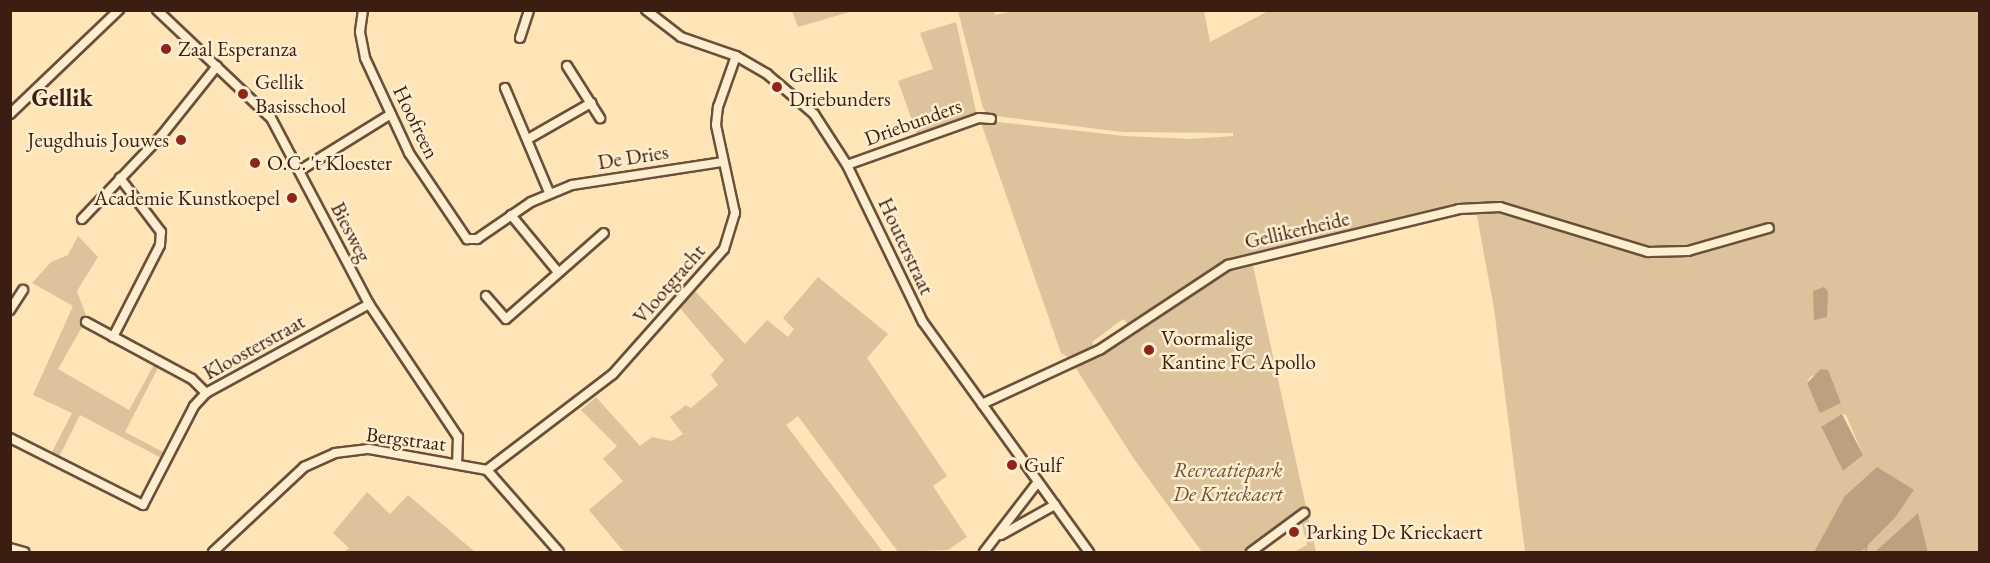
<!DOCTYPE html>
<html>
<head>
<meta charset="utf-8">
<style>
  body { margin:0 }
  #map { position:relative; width:1990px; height:563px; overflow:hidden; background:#fde5b7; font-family:"EB Garamond",serif }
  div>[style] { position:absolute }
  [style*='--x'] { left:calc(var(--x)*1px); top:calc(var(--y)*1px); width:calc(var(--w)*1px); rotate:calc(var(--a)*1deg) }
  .green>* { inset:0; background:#dcc39b }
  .water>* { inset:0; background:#bba17f }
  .stream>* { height:2px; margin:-1px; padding:0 1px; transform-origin:1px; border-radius:1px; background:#bba17f }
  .roads { filter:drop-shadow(2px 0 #6c4f3a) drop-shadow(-2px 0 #6c4f3a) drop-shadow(0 2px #6c4f3a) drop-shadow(0 -2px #6c4f3a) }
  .street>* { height:8px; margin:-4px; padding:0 4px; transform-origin:4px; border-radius:4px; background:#feeed0 }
  .dots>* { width:16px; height:16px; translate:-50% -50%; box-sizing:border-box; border:3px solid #feeed0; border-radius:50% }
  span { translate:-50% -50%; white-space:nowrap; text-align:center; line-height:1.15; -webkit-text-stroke:5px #feeed0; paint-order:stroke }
  .poi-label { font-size:21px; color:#3c1d11 }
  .left { translate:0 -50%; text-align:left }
  .right { translate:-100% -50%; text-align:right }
  .street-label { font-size:21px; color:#3c1d11 }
  .park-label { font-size:21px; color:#6c4f3a; font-style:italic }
  .quarter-label { font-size:24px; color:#3c1d11; font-weight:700 }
  .frame { position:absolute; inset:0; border:12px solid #3c1d11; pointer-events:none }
</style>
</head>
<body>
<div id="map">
  <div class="green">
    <i style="clip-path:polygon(evenodd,1018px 10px,1204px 11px,1210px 42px,1270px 10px,1979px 11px,1979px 552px,1928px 552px,1918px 514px,1876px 552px,1861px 552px,1895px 518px,1914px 490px,1844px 497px,1814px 552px,1525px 552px,1494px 308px,1476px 211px,1252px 261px,1316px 552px,1294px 552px,1307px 545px,1301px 520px,1256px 552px,1202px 552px,1134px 459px,1075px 367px,1134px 330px,1123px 319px,1092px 342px,1094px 349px,1073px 360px,1061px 353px,980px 120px,1125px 136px,1191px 139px,1233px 136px,1233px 133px,1121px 132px,988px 115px,983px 108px,958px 11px,994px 11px,995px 15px,1018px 10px,1828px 370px,1832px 384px,1841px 403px,1807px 383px,1810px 377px,1828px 370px,1018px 10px,1842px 414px,1846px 415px,1863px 455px,1843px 471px,1821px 428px,1842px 414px)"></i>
    <i style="clip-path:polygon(792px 11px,853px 11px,798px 27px)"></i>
    <i style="clip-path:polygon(956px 22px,976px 111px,972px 116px,918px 137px,898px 81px,933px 69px,920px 33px)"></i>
    <i style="clip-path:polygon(78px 236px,98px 257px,77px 291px,87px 318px,58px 369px,129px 410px,155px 363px,159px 366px,125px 432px,165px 453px,161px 458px,80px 415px,59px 457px,51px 454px,72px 413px,33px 395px,73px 306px,32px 283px,51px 262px,68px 255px)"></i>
    <i style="clip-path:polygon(818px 277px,888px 334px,867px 358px,947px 476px,933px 486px,967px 537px,948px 550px,898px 552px,798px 416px,786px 425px,883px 552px,624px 552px,589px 510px,623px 481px,603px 459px,617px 446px,581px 410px,596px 397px,640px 446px,652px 437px,672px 441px,683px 434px,670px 417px,686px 405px,691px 408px,718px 385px,711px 375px,724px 360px,679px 307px,694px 290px,745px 344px,767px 320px,788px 337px,794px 329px,783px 318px)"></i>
    <i style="clip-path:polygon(367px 492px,390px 514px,408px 495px,475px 552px,344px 552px,349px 548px,333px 533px)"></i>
  </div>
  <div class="water">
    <i style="clip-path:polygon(1824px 287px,1828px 292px,1827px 317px,1814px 320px,1813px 291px)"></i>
    <i style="clip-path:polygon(1821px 369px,1828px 370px,1841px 403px,1820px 413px,1807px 383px)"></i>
    <i style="clip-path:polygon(1842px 414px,1863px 455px,1843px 471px,1821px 427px)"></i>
    <i style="clip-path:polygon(1877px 467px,1914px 490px,1895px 518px,1861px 552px,1814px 552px,1844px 497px)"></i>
    <i style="clip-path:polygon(1918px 513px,1928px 552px,1876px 552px,1876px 551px)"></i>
  </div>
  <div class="stream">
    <i style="--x:1865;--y:552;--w:6;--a:-72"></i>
  </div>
  <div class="roads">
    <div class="street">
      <i style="--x:157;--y:10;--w:157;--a:43.5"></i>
      <i style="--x:271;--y:118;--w:210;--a:62.2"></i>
      <i style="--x:369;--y:304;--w:160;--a:56.2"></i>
      <i style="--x:458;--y:437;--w:26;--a:92"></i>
      <i style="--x:363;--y:10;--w:22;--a:98"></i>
      <i style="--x:360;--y:32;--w:26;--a:79"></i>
      <i style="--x:365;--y:58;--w:105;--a:65.1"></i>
      <i style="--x:409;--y:153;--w:104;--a:56"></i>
      <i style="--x:467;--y:239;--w:10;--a:0"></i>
      <i style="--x:477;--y:239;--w:65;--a:-34.4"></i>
      <i style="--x:531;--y:202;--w:44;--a:-22.5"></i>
      <i style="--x:572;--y:185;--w:153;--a:-8.7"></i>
      <i style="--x:646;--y:10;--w:44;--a:37.6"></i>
      <i style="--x:681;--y:37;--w:58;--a:19.1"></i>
      <i style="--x:736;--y:56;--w:36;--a:30"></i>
      <i style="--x:767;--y:74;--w:62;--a:40.4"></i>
      <i style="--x:814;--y:114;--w:61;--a:57.1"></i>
      <i style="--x:847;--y:165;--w:174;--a:64.2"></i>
      <i style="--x:923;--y:322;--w:284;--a:54.2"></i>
      <i style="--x:520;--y:38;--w:29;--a:-72"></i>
      <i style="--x:567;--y:66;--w:62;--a:57.6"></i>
      <i style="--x:505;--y:88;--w:113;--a:67.1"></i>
      <i style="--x:10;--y:114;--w:151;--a:-43.7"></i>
      <i style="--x:528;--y:139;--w:73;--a:-29.7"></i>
      <i style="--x:847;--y:165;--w:140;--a:-19.6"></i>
      <i style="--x:979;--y:118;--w:12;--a:5"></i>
      <i style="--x:299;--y:171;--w:108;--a:-31.8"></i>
      <i style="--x:511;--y:215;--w:74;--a:50.5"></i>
      <i style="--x:82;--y:219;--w:116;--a:-46.4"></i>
      <i style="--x:162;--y:135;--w:88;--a:-51.4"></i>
      <i style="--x:486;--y:296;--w:30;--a:49"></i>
      <i style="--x:506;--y:319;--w:130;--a:-41.3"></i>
      <i style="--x:10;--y:310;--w:24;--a:-57"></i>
      <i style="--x:86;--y:322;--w:120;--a:28.3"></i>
      <i style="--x:192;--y:379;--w:20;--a:45"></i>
      <i style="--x:113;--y:337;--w:103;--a:-62.9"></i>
      <i style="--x:160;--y:245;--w:13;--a:-86"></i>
      <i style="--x:161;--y:232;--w:68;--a:-127.2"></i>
      <i style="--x:982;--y:404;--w:131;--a:-24.8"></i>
      <i style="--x:1101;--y:349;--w:152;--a:-33.5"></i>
      <i style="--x:1228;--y:265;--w:238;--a:-13.6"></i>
      <i style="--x:1459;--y:209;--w:41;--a:-2.8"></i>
      <i style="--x:1500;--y:207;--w:155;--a:16.9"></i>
      <i style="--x:1648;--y:252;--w:40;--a:-1.4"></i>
      <i style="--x:1688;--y:251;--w:84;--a:-15.9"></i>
      <i style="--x:10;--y:438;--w:149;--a:26.7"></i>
      <i style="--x:143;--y:505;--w:111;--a:-62.7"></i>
      <i style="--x:194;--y:406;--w:18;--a:-47"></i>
      <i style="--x:206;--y:393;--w:186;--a:-28.6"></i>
      <i style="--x:487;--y:470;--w:158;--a:-37.3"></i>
      <i style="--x:613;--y:374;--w:167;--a:-48.4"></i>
      <i style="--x:724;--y:249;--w:38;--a:-73"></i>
      <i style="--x:735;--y:213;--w:90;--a:-102.2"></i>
      <i style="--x:716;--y:125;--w:18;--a:-84"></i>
      <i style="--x:718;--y:107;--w:54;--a:-70.6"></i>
      <i style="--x:487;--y:470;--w:109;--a:48.7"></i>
      <i style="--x:1001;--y:535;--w:62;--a:-29.1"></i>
      <i style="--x:10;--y:548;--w:15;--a:16"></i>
      <i style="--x:213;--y:552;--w:125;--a:-43"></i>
      <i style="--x:304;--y:467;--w:34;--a:-24"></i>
      <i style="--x:335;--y:453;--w:34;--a:-7"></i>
      <i style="--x:369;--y:449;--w:120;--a:10.1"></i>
      <i style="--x:984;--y:552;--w:88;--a:-52.4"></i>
      <i style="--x:1251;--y:552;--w:66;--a:-36.3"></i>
    </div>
  </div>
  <div class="dots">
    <i style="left:166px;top:49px;background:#8f2418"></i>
    <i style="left:777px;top:87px;background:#8f2418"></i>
    <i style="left:243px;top:94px;background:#8f2418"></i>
    <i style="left:181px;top:140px;background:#8f2418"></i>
    <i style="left:255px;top:163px;background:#8f2418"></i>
    <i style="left:292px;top:198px;background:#8f2418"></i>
    <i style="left:1149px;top:350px;background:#8f2418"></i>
    <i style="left:1012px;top:465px;background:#8f2418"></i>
    <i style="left:1294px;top:532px;background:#8f2418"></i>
  </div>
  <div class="poi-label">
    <span class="left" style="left:178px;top:49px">Zaal Esperanza</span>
    <span class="left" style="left:789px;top:87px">Gellik<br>Driebunders</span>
    <span class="left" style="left:255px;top:94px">Gellik<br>Basisschool</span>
    <span class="right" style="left:169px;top:140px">Jeugdhuis Jouwes</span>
    <span class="left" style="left:267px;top:163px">O.C. 't Kloester</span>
    <span class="right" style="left:280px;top:198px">Academie Kunstkoepel</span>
    <span class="left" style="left:1161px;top:350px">Voormalige<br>Kantine FC Apollo</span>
    <span class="left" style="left:1024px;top:465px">Gulf</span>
    <span class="left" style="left:1306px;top:532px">Parking De Krieckaert</span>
  </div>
  <div class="street-label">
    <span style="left:416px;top:122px;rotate:64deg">Hoofreen</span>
    <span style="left:913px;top:122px;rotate:-20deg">Driebunders</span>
    <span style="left:633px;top:157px;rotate:-9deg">De Dries</span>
    <span style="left:1297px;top:230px;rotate:-13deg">Gellikerheide</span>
    <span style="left:351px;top:232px;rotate:63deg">Biesweg</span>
    <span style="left:906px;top:246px;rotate:65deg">Houterstraat</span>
    <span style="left:669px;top:284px;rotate:-49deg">Vlootgracht</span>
    <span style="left:254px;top:347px;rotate:-29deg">Kloosterstraat</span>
    <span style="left:406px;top:439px;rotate:7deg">Bergstraat</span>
  </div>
  <div class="park-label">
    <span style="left:1228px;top:482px">Recreatiepark<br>De Krieckaert</span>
  </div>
  <div class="quarter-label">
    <span style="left:62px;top:98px">Gellik</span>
  </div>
  <div class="frame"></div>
</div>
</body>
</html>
